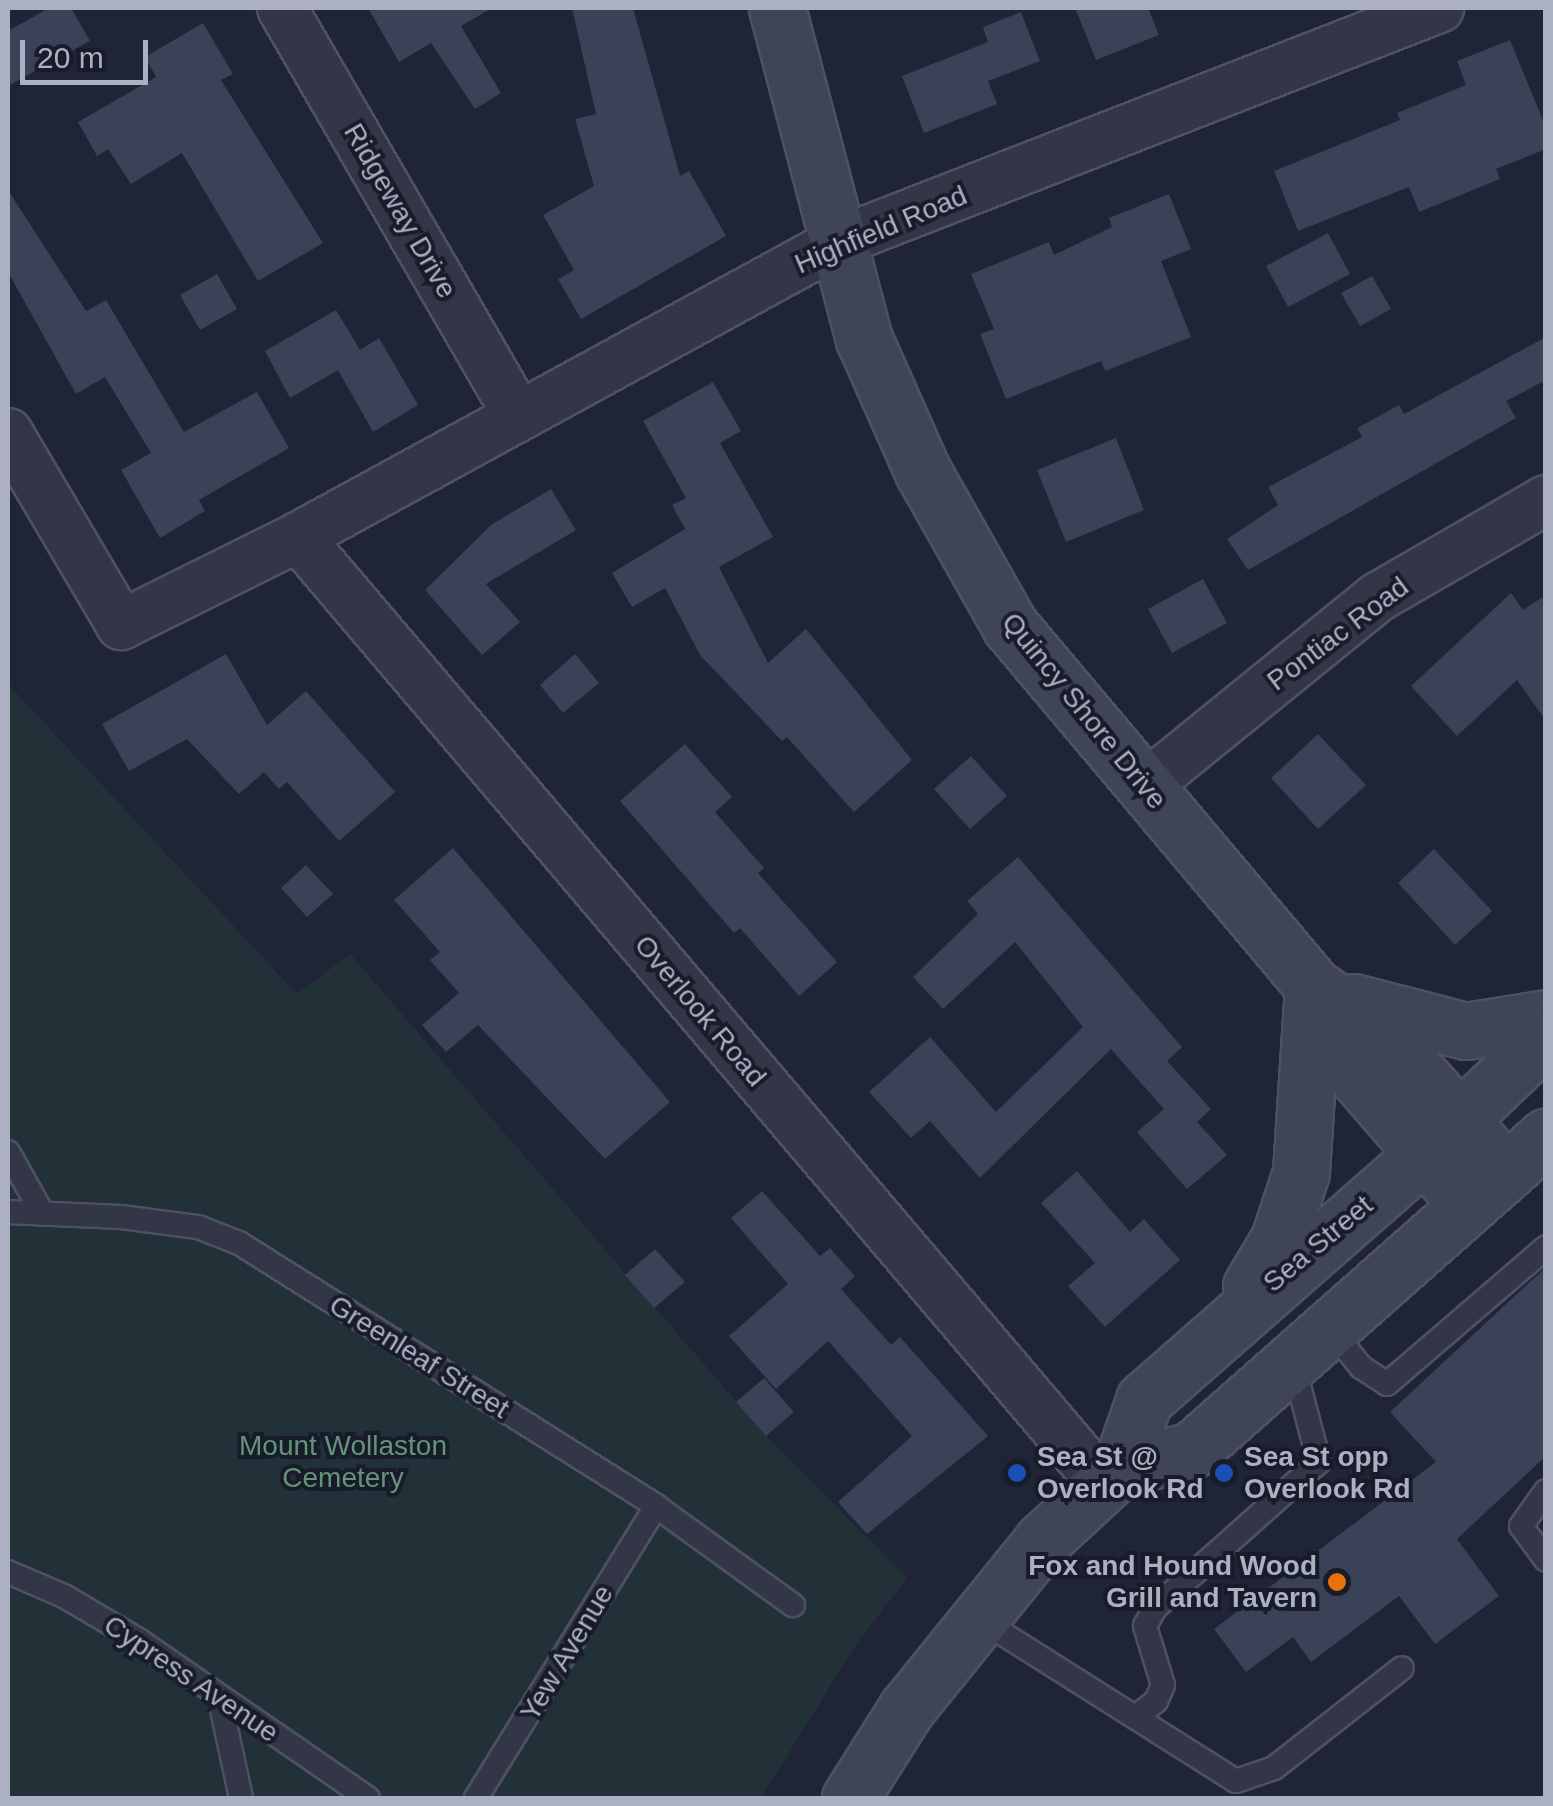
<!DOCTYPE html>
<html>
<head>
<meta charset="utf-8">
<style>
  body { margin:0 }
  #map { position:relative; width:1553px; height:1806px; overflow:hidden; background:#1f2436; font-family:Arial,sans-serif }
  div>[style] { position:absolute }
  [style*='--x'] { left:calc(var(--x)*1px); top:calc(var(--y)*1px); width:calc(var(--w)*1px); rotate:calc(var(--a)*1deg) }
  .green>* { inset:0; background:#223138 }
  .building>* { inset:0; background:#3b4156 }
  .roads { filter:drop-shadow(2px 0 #4d5161) drop-shadow(-2px 0 #4d5161) drop-shadow(0 2px #4d5161) drop-shadow(0 -2px #4d5161) }
  .lane>* { height:22px; margin:-11px; padding:0 11px; transform-origin:11px; border-radius:11px; background:#323646 }
  .street>* { height:48px; margin:-24px; padding:0 24px; transform-origin:24px; border-radius:24px; background:#323646 }
  .secondary>* { height:55px; margin:-27.5px; padding:0 27.5px; transform-origin:27.5px; border-radius:27.5px; background:#404459 }
  .dots>* { width:28px; height:28px; translate:-50% -50%; box-sizing:border-box; border:5px solid #181c2a; border-radius:50% }
  span { translate:-50% -50%; white-space:nowrap; text-align:center; line-height:1.15; -webkit-text-stroke:8px #181c2a; paint-order:stroke }
  .street-label { font-size:28px; color:#acb0c3 }
  .park-label { font-size:28px; color:#659379 }
  .poi-label { font-size:28px; color:#acb0c3; font-weight:700 }
  .left { translate:0 -50%; text-align:left }
  .right { translate:-100% -50%; text-align:right }
  .frame { position:absolute; inset:0; border:10px solid #acb0c3; pointer-events:none }
  .scale { position:absolute; left:20px; top:40px; width:128px; height:45px; box-sizing:border-box; border:5px solid #acb0c3; border-top:0; padding-left:12px; font-size:30px; line-height:35px; white-space:nowrap; color:#acb0c3; -webkit-text-stroke:8px #181c2a; paint-order:stroke }
</style>
</head>
<body>
<div id="map">
  <div class="green">
    <i style="clip-path:polygon(8px 684px,297px 994px,350px 954px,766px 1436px,907px 1578px,853px 1649px,761px 1798px,8px 1798px)"></i>
  </div>
  <div class="building">
    <i style="clip-path:polygon(49px 8px,71px 8px,90px 41px,8px 86px,8px 31px)"></i>
    <i style="clip-path:polygon(368px 8px,492px 8px,461px 26px,501px 93px,475px 109px,431px 43px,399px 62px)"></i>
    <i style="clip-path:polygon(572px 8px,633px 8px,680px 176px,689px 171px,726px 236px,581px 319px,558px 279px,574px 270px,543px 215px,594px 186px,575px 119px,596px 114px)"></i>
    <i style="clip-path:polygon(1075px 8px,1148px 8px,1159px 35px,1096px 60px)"></i>
    <i style="clip-path:polygon(1021px 12px,1040px 61px,988px 81px,997px 104px,924px 133px,902px 76px,988px 42px,983px 27px)"></i>
    <i style="clip-path:polygon(203px 23px,233px 74px,221px 80px,323px 243px,258px 281px,182px 153px,131px 184px,108px 149px,97px 156px,78px 122px,156px 77px,145px 57px)"></i>
    <i style="clip-path:polygon(1510px 40px,1546px 128px,1546px 149px,1496px 169px,1500px 179px,1419px 212px,1409px 187px,1298px 231px,1274px 171px,1400px 120px,1397px 113px,1466px 85px,1457px 61px)"></i>
    <i style="clip-path:polygon(8px 190px,86px 311px,106px 300px,184px 432px,257px 392px,289px 448px,199px 500px,205px 511px,160px 538px,121px 470px,151px 453px,105px 377px,76px 394px,8px 272px)"></i>
    <i style="clip-path:polygon(1169px 194px,1191px 249px,1161px 261px,1191px 337px,1105px 371px,1101px 361px,1006px 399px,980px 334px,994px 329px,971px 274px,1049px 242px,1054px 255px,1112px 227px,1109px 218px)"></i>
    <i style="clip-path:polygon(1328px 233px,1350px 274px,1288px 307px,1266px 266px)"></i>
    <i style="clip-path:polygon(217px 274px,237px 309px,200px 330px,180px 295px)"></i>
    <i style="clip-path:polygon(1372px 276px,1391px 309px,1360px 326px,1341px 293px)"></i>
    <i style="clip-path:polygon(336px 310px,360px 350px,379px 338px,418px 405px,373px 432px,338px 370px,290px 398px,265px 351px)"></i>
    <i style="clip-path:polygon(1546px 337px,1546px 380px,1506px 401px,1516px 418px,1248px 570px,1227px 539px,1278px 505px,1268px 487px,1362px 437px,1357px 428px,1399px 405px,1404px 414px)"></i>
    <i style="clip-path:polygon(713px 382px,741px 431px,720px 443px,773px 537px,719px 567px,768px 663px,806px 629px,912px 760px,854px 812px,787px 737px,782px 741px,700px 655px,665px 588px,632px 607px,612px 573px,685px 529px,672px 505px,686px 498px,643px 421px)"></i>
    <i style="clip-path:polygon(1116px 438px,1144px 510px,1066px 542px,1037px 470px)"></i>
    <i style="clip-path:polygon(551px 489px,576px 530px,486px 584px,520px 622px,482px 655px,425px 590px,491px 525px)"></i>
    <i style="clip-path:polygon(1203px 579px,1227px 623px,1172px 653px,1148px 609px)"></i>
    <i style="clip-path:polygon(1511px 593px,1523px 610px,1546px 595px,1546px 721px,1517px 680px,1457px 736px,1411px 686px)"></i>
    <i style="clip-path:polygon(226px 654px,267px 725px,306px 691px,395px 792px,339px 841px,287px 782px,279px 789px,264px 772px,239px 794px,187px 739px,129px 771px,102px 724px)"></i>
    <i style="clip-path:polygon(575px 654px,599px 683px,563px 713px,540px 685px)"></i>
    <i style="clip-path:polygon(1318px 734px,1366px 785px,1318px 829px,1271px 778px)"></i>
    <i style="clip-path:polygon(685px 744px,732px 797px,715px 812px,764px 868px,758px 873px,837px 962px,799px 996px,740px 928px,734px 933px,620px 801px)"></i>
    <i style="clip-path:polygon(971px 756px,1007px 796px,970px 829px,934px 789px)"></i>
    <i style="clip-path:polygon(453px 848px,670px 1102px,605px 1159px,478px 1025px,446px 1052px,422px 1025px,459px 993px,430px 960px,440px 952px,394px 900px)"></i>
    <i style="clip-path:polygon(1434px 849px,1492px 911px,1455px 945px,1398px 883px)"></i>
    <i style="clip-path:polygon(1018px 857px,1182px 1047px,1167px 1061px,1211px 1109px,1197px 1122px,1227px 1155px,1187px 1189px,1137px 1132px,1164px 1109px,1111px 1049px,980px 1178px,930px 1121px,911px 1138px,869px 1092px,930px 1037px,996px 1112px,1083px 1027px,1015px 942px,943px 1009px,913px 977px,978px 914px,967px 901px)"></i>
    <i style="clip-path:polygon(306px 865px,333px 894px,307px 917px,281px 888px)"></i>
    <i style="clip-path:polygon(1077px 1171px,1130px 1232px,1144px 1219px,1180px 1260px,1105px 1327px,1068px 1286px,1095px 1263px,1041px 1203px)"></i>
    <i style="clip-path:polygon(762px 1191px,820px 1256px,830px 1248px,855px 1276px,841px 1289px,891px 1345px,900px 1337px,988px 1436px,867px 1534px,838px 1502px,912px 1436px,828px 1341px,776px 1389px,729px 1336px,788px 1284px,731px 1218px)"></i>
    <i style="clip-path:polygon(655px 1249px,685px 1282px,654px 1308px,625px 1275px)"></i>
    <i style="clip-path:polygon(1546px 1267px,1546px 1456px,1457px 1539px,1499px 1596px,1435px 1644px,1399px 1596px,1311px 1662px,1293px 1637px,1246px 1672px,1214px 1629px,1436px 1462px,1390px 1412px)"></i>
    <i style="clip-path:polygon(764px 1378px,794px 1412px,766px 1436px,736px 1402px)"></i>
  </div>
  <div class="roads">
    <div class="lane">
      <i style="--x:8;--y:1152;--w:71;--a:60.6"></i>
      <i style="--x:8;--y:1212;--w:113;--a:2.5"></i>
      <i style="--x:121;--y:1217;--w:78;--a:7.4"></i>
      <i style="--x:198;--y:1227;--w:44;--a:21.3"></i>
      <i style="--x:239;--y:1243;--w:493;--a:32.2"></i>
      <i style="--x:656;--y:1506;--w:169;--a:35.9"></i>
      <i style="--x:1329;--y:1327;--w:51;--a:51.3"></i>
      <i style="--x:1361;--y:1367;--w:31;--a:33"></i>
      <i style="--x:1387;--y:1384;--w:210;--a:-40.7"></i>
      <i style="--x:1546;--y:1491;--w:43;--a:125.5"></i>
      <i style="--x:1521;--y:1526;--w:42;--a:53.7"></i>
      <i style="--x:8;--y:1572;--w:61;--a:23.2"></i>
      <i style="--x:64;--y:1596;--w:88;--a:30.6"></i>
      <i style="--x:140;--y:1641;--w:277;--a:34.6"></i>
      <i style="--x:978;--y:1618;--w:305;--a:32.3"></i>
      <i style="--x:1236;--y:1781;--w:40;--a:-18.9"></i>
      <i style="--x:1274;--y:1768;--w:162;--a:-38"></i>
      <i style="--x:219;--y:1696;--w:104;--a:77.8"></i>
      <i style="--x:1137;--y:1716;--w:24;--a:-38"></i>
      <i style="--x:1156;--y:1701;--w:17;--a:-66"></i>
      <i style="--x:1163;--y:1685;--w:62;--a:-107"></i>
      <i style="--x:1145;--y:1626;--w:21;--a:-61"></i>
      <i style="--x:1155;--y:1608;--w:220;--a:-41.7"></i>
      <i style="--x:1319;--y:1462;--w:102;--a:-104.7"></i>
      <i style="--x:476;--y:1798;--w:343;--a:-58.3"></i>
    </div>
    <div class="street">
      <i style="--x:282;--y:8;--w:470;--a:59.9"></i>
      <i style="--x:8;--y:433;--w:223;--a:59.5"></i>
      <i style="--x:121;--y:625;--w:198;--a:-26.4"></i>
      <i style="--x:298;--y:537;--w:618;--a:-28.64"></i>
      <i style="--x:840;--y:241;--w:643;--a:-21.26"></i>
      <i style="--x:298;--y:537;--w:1243;--a:49.63"></i>
      <i style="--x:1144;--y:787;--w:301;--a:-39.1"></i>
      <i style="--x:1378;--y:597;--w:194;--a:-30"></i>
    </div>
    <div class="secondary">
      <i style="--x:777;--y:8;--w:342;--a:75.3"></i>
      <i style="--x:864;--y:339;--w:145;--a:66.1"></i>
      <i style="--x:923;--y:472;--w:177;--a:60.5"></i>
      <i style="--x:1010;--y:626;--w:471;--a:49.9"></i>
      <i style="--x:1313;--y:986;--w:90;--a:35.1"></i>
      <i style="--x:1387;--y:1038;--w:179;--a:48.4"></i>
      <i style="--x:1316;--y:993;--w:71;--a:68.5"></i>
      <i style="--x:1342;--y:1059;--w:164;--a:49.2"></i>
      <i style="--x:1353;--y:1002;--w:117;--a:14.4"></i>
      <i style="--x:1466;--y:1031;--w:81;--a:-9.2"></i>
      <i style="--x:1251;--y:1286;--w:55;--a:-59.2"></i>
      <i style="--x:1279;--y:1239;--w:71;--a:-71.8"></i>
      <i style="--x:1301;--y:1172;--w:186;--a:-86.3"></i>
      <i style="--x:1120;--y:1469;--w:73;--a:-70.8"></i>
      <i style="--x:1144;--y:1400;--w:373;--a:-41.3"></i>
      <i style="--x:1424;--y:1154;--w:169;--a:-43.8"></i>
      <i style="--x:850;--y:1798;--w:107;--a:-57.7"></i>
      <i style="--x:907;--y:1708;--w:215;--a:-51"></i>
      <i style="--x:1042;--y:1541;--w:106;--a:-42.7"></i>
      <i style="--x:1120;--y:1469;--w:74;--a:-14.8"></i>
      <i style="--x:1192;--y:1450;--w:473;--a:-41.5"></i>
    </div>
  </div>
  <div class="dots">
    <i style="left:1017px;top:1473px;background:#1a4fb4"></i>
    <i style="left:1224px;top:1473px;background:#1a4fb4"></i>
    <i style="left:1337px;top:1582px;background:#e8710a"></i>
  </div>
  <div class="street-label">
    <span style="left:400px;top:211px;rotate:60deg">Ridgeway Drive</span>
    <span style="left:881px;top:230px;rotate:-23deg">Highfield Road</span>
    <span style="left:1338px;top:634px;rotate:-37deg">Pontiac Road</span>
    <span style="left:1084px;top:711px;rotate:51deg">Quincy Shore Drive</span>
    <span style="left:700px;top:1011px;rotate:50deg">Overlook Road</span>
    <span style="left:1318px;top:1244px;rotate:-40deg">Sea Street</span>
    <span style="left:419px;top:1357px;rotate:32deg">Greenleaf Street</span>
    <span style="left:567px;top:1653px;rotate:-59deg">Yew Avenue</span>
    <span style="left:191px;top:1679px;rotate:34deg">Cypress Avenue</span>
  </div>
  <div class="park-label">
    <span style="left:343px;top:1462px">Mount Wollaston<br>Cemetery</span>
  </div>
  <div class="poi-label">
    <span class="left" style="left:1037px;top:1473px">Sea St @<br>Overlook Rd</span>
    <span class="left" style="left:1244px;top:1473px">Sea St opp<br>Overlook Rd</span>
    <span class="right" style="left:1317px;top:1582px">Fox and Hound Wood<br>Grill and Tavern</span>
  </div>
  <div class="frame"></div>
  <div class="scale">20 m</div>
</div>
</body>
</html>
